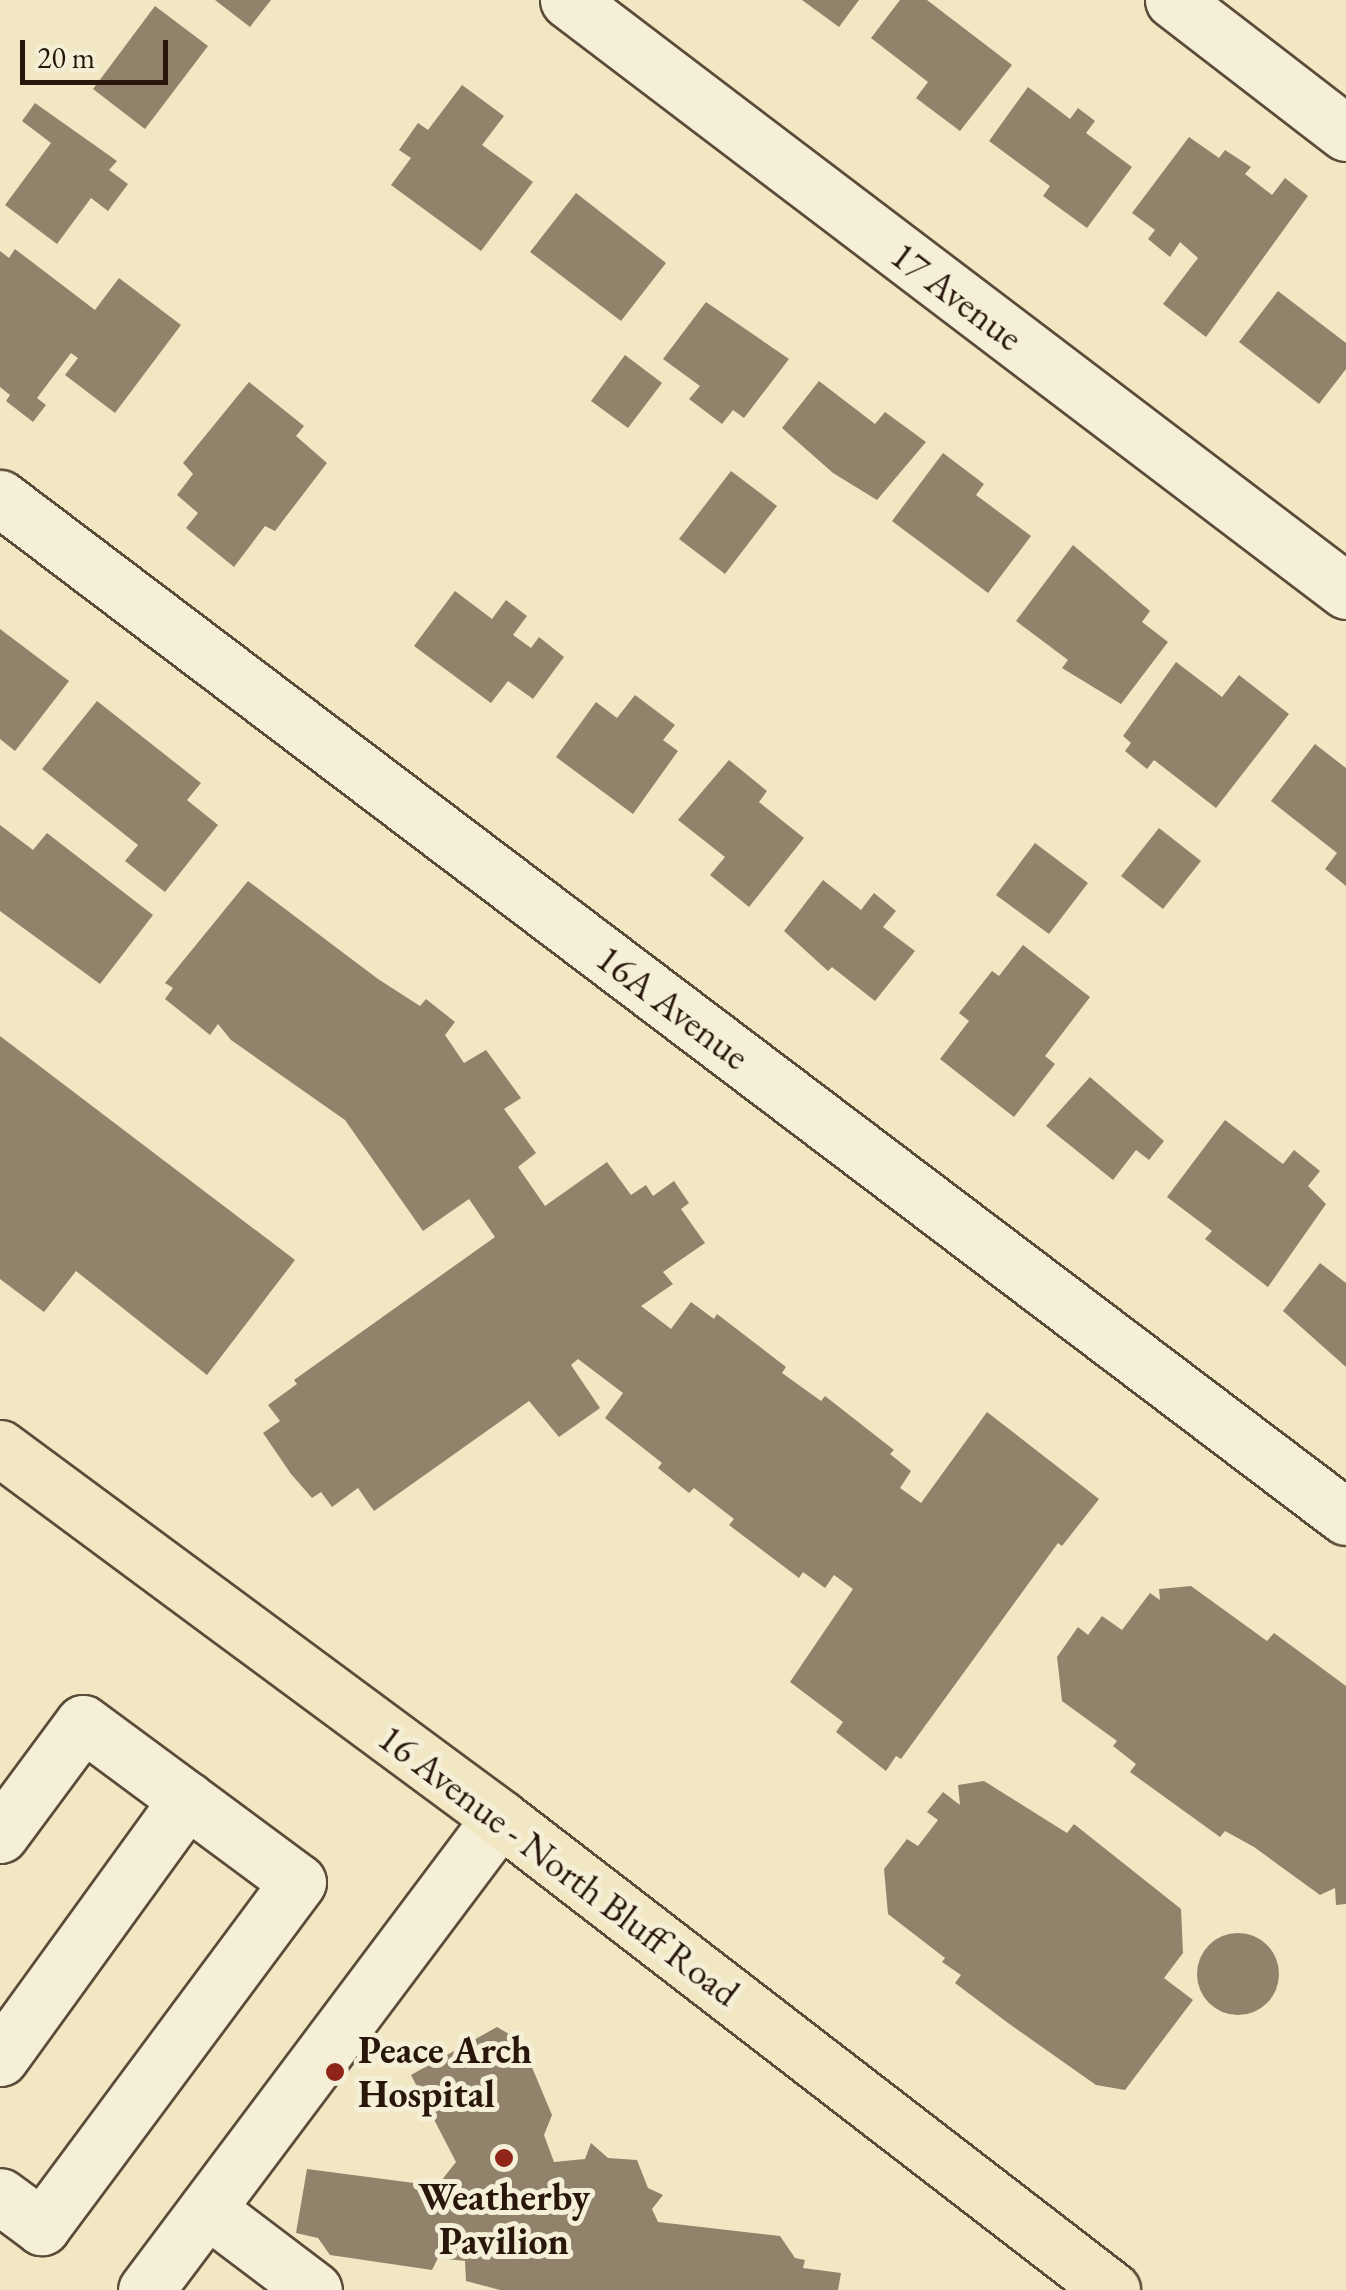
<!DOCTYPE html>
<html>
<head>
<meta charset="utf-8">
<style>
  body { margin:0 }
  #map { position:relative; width:1346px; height:2290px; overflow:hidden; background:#f1e7c3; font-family:"EB Garamond",serif }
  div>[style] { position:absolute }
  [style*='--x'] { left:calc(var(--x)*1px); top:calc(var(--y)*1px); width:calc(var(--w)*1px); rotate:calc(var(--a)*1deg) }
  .building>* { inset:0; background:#91836b }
  .round { border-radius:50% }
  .roads { filter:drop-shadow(2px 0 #5b4b39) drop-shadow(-2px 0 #5b4b39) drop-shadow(0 2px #5b4b39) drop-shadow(0 -2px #5b4b39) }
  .minor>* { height:55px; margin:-27.5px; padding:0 27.5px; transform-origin:27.5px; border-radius:27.5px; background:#f6efd8 }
  .major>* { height:55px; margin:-27.5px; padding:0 27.5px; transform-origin:27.5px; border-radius:27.5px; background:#f1e7c3 }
  .dots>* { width:28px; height:28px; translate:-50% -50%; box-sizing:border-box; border:5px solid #f6efd8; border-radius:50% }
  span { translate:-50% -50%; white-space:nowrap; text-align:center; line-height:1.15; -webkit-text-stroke:10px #f6efd8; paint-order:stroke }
  .street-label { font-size:38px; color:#29170b }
  .poi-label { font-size:38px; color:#29170b; font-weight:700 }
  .left { translate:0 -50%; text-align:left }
  .scale { position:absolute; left:20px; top:40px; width:148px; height:45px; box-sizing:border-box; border:5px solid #29170b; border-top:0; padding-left:12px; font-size:30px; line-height:35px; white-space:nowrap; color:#29170b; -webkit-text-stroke:8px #f6efd8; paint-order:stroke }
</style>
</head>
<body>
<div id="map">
  <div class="building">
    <i style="clip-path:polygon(215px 0,271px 0,250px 27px)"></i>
    <i style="clip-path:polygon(802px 0,859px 0,839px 27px)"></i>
    <i style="clip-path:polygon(900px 0,927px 0,1012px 65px,960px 131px,916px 98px,928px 82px,871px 38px)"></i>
    <i style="clip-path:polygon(155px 6px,208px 46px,145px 129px,93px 89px)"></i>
    <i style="clip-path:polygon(462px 85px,504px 116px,482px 145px,533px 182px,481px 251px,391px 185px,411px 158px,399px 150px,418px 123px,428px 130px)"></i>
    <i style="clip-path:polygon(1028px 87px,1070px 119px,1078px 108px,1095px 121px,1086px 133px,1132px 167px,1087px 228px,1043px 196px,1050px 186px,989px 141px)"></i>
    <i style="clip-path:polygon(35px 103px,117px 161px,109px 170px,128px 184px,108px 211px,91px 198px,57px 244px,5px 205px,51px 143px,22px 121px)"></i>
    <i style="clip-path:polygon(1189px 137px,1219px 158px,1225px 150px,1251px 167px,1245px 174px,1272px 195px,1285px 178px,1308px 196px,1206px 337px,1163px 304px,1198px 258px,1180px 242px,1170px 257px,1148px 239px,1155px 230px,1132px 213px)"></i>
    <i style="clip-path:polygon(576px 193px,666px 263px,621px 321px,530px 252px)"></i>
    <i style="clip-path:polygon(15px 249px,95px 310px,119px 278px,181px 325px,115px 413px,65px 375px,78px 358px,71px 353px,37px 398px,46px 405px,33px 422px,6px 401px,10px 395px,0 387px,0 251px,9px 258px)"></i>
    <i style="clip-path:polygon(1278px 291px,1346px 343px,1346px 369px,1319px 404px,1239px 342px)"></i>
    <i style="clip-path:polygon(706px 302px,789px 359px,744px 418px,733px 410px,722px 424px,689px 399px,700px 386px,663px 359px)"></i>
    <i style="clip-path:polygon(625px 355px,662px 383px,628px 428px,591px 401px)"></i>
    <i style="clip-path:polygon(819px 381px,875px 424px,885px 412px,926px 442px,877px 500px,833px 473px,782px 428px)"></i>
    <i style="clip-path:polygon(249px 382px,304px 426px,296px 436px,327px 463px,275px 531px,265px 526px,234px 567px,186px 528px,198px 513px,177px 495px,193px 474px,183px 463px)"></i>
    <i style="clip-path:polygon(943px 453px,984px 484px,976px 495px,1031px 536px,988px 593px,892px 521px)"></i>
    <i style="clip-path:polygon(731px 471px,777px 506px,725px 574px,679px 539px)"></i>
    <i style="clip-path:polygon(1073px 545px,1150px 611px,1142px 622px,1168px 642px,1121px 704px,1062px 668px,1068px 660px,1016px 621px)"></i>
    <i style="clip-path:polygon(455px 591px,492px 619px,506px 600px,527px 616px,513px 635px,531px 648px,539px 637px,564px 657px,533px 699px,508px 681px,491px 703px,414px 646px)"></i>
    <i style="clip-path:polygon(0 629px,69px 681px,15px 751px,0 739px)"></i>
    <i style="clip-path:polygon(1176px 662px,1222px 697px,1239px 675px,1289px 714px,1216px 808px,1154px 760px,1147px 769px,1125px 751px,1131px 743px,1123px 736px)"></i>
    <i style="clip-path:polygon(635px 695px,675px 725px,663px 740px,678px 751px,633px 814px,556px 757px,596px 702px,617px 718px)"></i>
    <i style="clip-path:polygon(97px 701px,201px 783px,187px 800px,218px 825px,165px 892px,125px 861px,138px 845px,42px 769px)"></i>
    <i style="clip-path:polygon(1315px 744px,1346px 768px,1346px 886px,1325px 869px,1337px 853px,1271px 801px)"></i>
    <i style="clip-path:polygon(729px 760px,767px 791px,759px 802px,804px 838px,749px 907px,710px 875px,725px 857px,678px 820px)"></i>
    <i style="clip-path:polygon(0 825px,33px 850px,47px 833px,153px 915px,100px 984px,0 911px)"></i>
    <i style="clip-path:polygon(1159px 828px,1201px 861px,1163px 909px,1121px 876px)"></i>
    <i style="clip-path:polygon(1035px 843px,1088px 883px,1049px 934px,996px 895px)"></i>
    <i style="clip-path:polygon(823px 880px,861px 910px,874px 893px,896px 911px,883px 927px,915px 951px,875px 1001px,832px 967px,828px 971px,784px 931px)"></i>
    <i style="clip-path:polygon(248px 881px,378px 979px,420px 1006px,426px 999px,455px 1022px,445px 1035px,464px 1063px,486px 1050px,521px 1098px,504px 1109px,536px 1153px,518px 1167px,545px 1206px,607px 1162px,631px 1195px,646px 1185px,653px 1196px,674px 1181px,689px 1203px,681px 1209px,705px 1243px,663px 1272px,673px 1284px,641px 1306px,671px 1329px,691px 1302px,714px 1319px,717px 1314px,786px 1367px,782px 1373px,821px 1401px,825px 1396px,894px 1450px,890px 1454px,911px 1471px,900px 1488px,921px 1503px,987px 1412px,1099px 1499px,1062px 1546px,1058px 1543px,901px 1759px,896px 1756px,886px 1771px,836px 1732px,843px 1722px,790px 1682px,853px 1589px,834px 1575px,825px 1588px,803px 1572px,799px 1578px,729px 1525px,734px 1519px,694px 1488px,689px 1493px,658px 1468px,662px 1463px,605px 1418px,623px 1393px,578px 1359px,571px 1365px,600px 1408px,559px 1437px,529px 1401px,374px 1511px,358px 1488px,332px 1507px,321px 1492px,312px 1498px,291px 1474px,263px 1433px,280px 1421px,268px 1405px,297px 1384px,294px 1380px,495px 1237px,469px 1199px,423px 1231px,345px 1120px,231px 1040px,218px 1024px,210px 1035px,165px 999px,173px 988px,165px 983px)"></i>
    <i style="clip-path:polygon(1023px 945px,1090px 997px,1045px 1056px,1055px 1064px,1014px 1117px,940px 1059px,969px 1021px,959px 1013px,992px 971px,999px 976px)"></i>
    <i style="clip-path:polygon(0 1036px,295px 1260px,207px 1375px,76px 1271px,44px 1312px,0 1279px)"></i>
    <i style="clip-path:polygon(1090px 1077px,1164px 1141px,1149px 1160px,1136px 1150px,1113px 1180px,1046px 1126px)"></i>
    <i style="clip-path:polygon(1225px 1120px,1283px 1164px,1294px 1150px,1320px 1171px,1308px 1186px,1326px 1204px,1268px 1287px,1205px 1239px,1212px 1231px,1167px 1197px)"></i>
    <i style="clip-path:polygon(1320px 1263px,1346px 1283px,1346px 1367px,1283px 1311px)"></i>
    <i style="clip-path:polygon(1191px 1586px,1267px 1641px,1274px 1633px,1346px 1686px,1346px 1904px,1336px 1905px,1335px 1888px,1320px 1895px,1254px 1847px,1225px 1831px,1220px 1837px,1130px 1772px,1136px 1764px,1113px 1746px,1117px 1741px,1062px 1701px,1057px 1657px,1078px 1627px,1088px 1635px,1102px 1616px,1122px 1630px,1150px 1593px,1160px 1600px,1159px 1589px)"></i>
    <i style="clip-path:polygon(984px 1781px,1067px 1833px,1074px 1824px,1181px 1909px,1183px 1953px,1164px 1978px,1193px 2000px,1125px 2090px,1096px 2085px,1008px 2023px,955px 1983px,961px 1975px,942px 1962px,945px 1958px,888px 1914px,884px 1869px,907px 1839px,918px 1846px,938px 1820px,927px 1812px,943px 1792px,960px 1805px,958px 1785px)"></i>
    <i class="round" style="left:1197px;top:1933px;width:82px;height:82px"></i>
    <i style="clip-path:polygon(497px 2027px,521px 2041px,552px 2115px,544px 2135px,554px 2162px,585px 2159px,591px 2143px,608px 2158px,637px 2160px,648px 2188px,663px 2195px,652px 2209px,658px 2222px,780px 2236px,795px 2258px,805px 2260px,803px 2268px,841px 2273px,838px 2290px,500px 2290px,466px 2281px,465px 2261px,438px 2258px,432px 2270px,330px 2255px,318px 2238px,296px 2233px,307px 2169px,437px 2186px,456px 2162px,411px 2075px)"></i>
  </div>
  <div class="roads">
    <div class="minor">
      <i style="--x:568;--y:0;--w:977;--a:37.22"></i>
      <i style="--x:1173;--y:0;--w:218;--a:37.6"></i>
      <i style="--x:0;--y:498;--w:1688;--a:37.13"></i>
      <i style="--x:0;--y:1835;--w:139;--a:-53.5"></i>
      <i style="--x:83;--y:1723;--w:267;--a:36.5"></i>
      <i style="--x:298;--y:1882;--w:430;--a:126.6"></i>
      <i style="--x:42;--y:2227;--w:52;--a:-143.6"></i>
      <i style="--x:0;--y:2058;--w:319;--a:-54.1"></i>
      <i style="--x:207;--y:2209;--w:134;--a:37.1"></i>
      <i style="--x:146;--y:2290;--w:590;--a:-53.13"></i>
    </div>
    <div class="major">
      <i style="--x:0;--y:1448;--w:622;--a:36.5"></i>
      <i style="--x:500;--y:1818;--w:773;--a:37.64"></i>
    </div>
  </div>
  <div class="dots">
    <i style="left:335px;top:2072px;background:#8f2418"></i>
    <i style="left:504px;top:2158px;background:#8f2418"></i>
  </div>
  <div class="street-label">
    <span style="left:957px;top:296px;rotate:37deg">17 Avenue</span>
    <span style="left:673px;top:1007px;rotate:37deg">16A Avenue</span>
    <span style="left:559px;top:1865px;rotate:37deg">16 Avenue - North Bluff Road</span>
  </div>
  <div class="poi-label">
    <span class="left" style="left:358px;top:2072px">Peace Arch<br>Hospital</span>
    <span style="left:504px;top:2219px">Weatherby<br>Pavilion</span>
  </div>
  <div class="scale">20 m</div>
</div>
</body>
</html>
